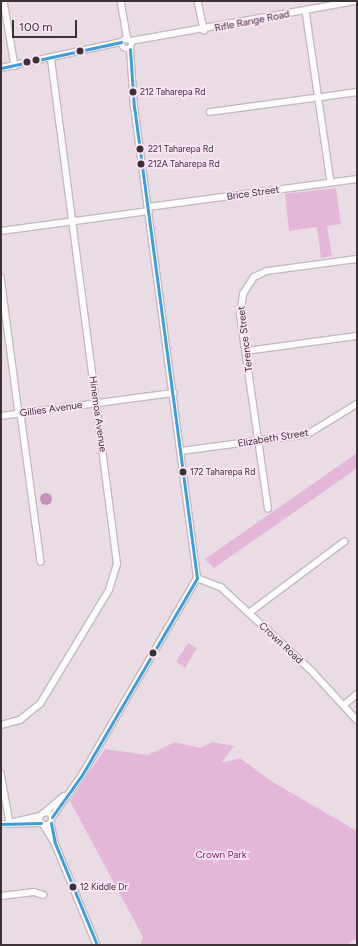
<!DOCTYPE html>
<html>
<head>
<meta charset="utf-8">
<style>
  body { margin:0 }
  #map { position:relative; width:358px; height:946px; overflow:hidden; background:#e9dce5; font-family:Figtree,sans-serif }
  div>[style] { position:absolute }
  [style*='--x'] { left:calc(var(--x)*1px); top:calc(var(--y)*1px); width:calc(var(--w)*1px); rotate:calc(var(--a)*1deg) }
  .green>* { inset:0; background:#e4b7d9 }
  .water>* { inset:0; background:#c590b9 }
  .round { border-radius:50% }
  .roads { filter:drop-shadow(1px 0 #c3bac1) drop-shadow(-1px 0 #c3bac1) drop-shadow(0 1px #c3bac1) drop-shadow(0 -1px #c3bac1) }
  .minor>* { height:5.5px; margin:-2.75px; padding:0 2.75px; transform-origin:2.75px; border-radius:2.75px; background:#fcfafb }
  .minor>.ring { margin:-2.75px; padding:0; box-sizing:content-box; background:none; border:5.5px solid #fcfafb; border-radius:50% }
  .bus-1>* { height:3px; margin:-1.5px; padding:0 1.5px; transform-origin:1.5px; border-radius:1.5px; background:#439cd3 }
  .dots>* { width:11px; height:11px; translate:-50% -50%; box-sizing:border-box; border:2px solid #fbe4f5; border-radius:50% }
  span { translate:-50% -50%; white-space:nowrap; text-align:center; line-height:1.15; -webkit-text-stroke:3.5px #fbe4f5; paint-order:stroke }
  .bus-label { font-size:9px; color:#3b3238 }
  .left { translate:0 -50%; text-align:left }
  .street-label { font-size:10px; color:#3b3238 }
  .park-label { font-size:10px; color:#731e65 }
  .frame { position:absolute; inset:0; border:2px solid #3b3238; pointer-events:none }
  .scale { position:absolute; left:12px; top:20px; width:65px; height:18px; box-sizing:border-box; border:2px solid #3b3238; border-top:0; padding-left:5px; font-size:12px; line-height:14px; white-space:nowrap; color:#3b3238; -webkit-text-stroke:3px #fbe4f5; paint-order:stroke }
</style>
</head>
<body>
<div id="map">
  <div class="green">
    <i style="clip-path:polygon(336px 188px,341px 224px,327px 226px,332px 256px,321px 258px,317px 227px,289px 231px,285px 194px)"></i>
    <i style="clip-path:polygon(357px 453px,357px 467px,349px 474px,214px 568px,205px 559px)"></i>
    <i style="clip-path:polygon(188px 643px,197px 648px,185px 668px,176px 662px)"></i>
    <i style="clip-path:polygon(175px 742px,200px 748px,212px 742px,234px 746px,221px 763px,240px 758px,271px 781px,357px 831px,357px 941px,354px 939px,347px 945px,140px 945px,143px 937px,70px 801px,105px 749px,148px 755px)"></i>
  </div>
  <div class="water">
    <i class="round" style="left:40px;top:493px;width:12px;height:12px"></i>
  </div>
  <div class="roads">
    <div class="minor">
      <i style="--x:4;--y:1;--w:66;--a:80.4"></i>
      <i style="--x:121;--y:1;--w:39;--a:80"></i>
      <i style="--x:198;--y:1;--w:30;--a:78"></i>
      <i style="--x:306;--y:11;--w:173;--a:81.7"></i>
      <i class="ring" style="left:121.5px;top:38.5px;width:5.5px;height:5.5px"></i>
      <i style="--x:131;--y:41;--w:229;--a:-10.1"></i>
      <i style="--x:1;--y:68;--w:123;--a:-12.2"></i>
      <i style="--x:210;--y:112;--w:148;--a:-7.7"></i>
      <i style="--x:148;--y:207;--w:211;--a:-7.6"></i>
      <i style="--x:1;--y:231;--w:149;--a:-7.7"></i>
      <i style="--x:1;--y:277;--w:138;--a:82.5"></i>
      <i style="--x:246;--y:351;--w:112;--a:-7.7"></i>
      <i style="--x:21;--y:414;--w:149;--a:82.3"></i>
      <i style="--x:1;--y:416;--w:174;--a:-7.6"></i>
      <i style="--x:181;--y:451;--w:128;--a:-7.6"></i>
      <i style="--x:308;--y:434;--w:57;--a:-31.5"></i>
      <i style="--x:268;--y:509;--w:197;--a:-98.2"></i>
      <i style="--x:240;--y:314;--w:20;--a:-81"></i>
      <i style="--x:243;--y:294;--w:20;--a:-57"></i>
      <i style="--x:254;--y:277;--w:14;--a:-25"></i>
      <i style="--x:267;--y:271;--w:91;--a:-7.6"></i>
      <i style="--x:197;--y:578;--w:26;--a:21"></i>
      <i style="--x:221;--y:587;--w:125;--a:42.7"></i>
      <i style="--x:313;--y:672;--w:65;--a:47.5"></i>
      <i style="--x:249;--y:613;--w:119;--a:-36.8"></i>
      <i style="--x:344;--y:705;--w:17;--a:-40"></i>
      <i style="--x:1;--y:725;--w:20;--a:-15"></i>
      <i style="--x:20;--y:720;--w:26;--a:-39"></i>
      <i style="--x:40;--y:704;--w:133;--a:-58.8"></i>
      <i style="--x:109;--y:590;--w:27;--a:-73"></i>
      <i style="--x:117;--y:564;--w:509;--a:-97.45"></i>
      <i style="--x:1;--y:773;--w:51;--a:79.8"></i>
      <i class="ring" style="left:40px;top:813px;width:6.5px;height:6.5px"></i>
      <i style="--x:44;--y:813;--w:26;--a:-40"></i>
      <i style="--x:52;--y:817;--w:52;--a:-54.5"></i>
      <i style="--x:82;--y:775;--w:228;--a:-59.7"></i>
      <i style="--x:197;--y:578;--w:474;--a:-97.6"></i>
      <i style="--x:134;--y:108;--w:59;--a:-93.9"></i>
      <i style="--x:10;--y:823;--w:31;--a:-13"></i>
      <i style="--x:51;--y:823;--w:20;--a:79"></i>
      <i style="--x:55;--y:843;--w:110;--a:67.6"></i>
      <i style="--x:1;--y:824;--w:40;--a:-1.4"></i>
      <i style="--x:44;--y:825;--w:21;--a:59"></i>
      <i style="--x:1;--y:896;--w:33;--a:-7"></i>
      <i style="--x:34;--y:892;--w:10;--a:17"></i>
    </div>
  </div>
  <div class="bus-1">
    <i style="--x:1;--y:68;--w:123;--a:-12.2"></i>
    <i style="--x:52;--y:817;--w:52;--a:-54.5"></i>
    <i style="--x:82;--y:775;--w:228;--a:-59.7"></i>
    <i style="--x:197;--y:578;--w:474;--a:-97.6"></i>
    <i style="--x:134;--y:108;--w:59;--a:-93.9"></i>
    <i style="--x:51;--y:823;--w:20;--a:79"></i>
    <i style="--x:55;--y:843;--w:110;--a:67.6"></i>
    <i style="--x:1;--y:824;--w:40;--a:-1.4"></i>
  </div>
  <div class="dots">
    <i style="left:80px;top:51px;background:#3b3238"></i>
    <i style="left:36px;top:60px;background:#3b3238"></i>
    <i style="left:27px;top:62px;background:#3b3238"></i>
    <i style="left:133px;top:92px;background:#3b3238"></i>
    <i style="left:140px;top:149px;background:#3b3238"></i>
    <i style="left:141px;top:164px;background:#3b3238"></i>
    <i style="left:183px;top:472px;background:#3b3238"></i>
    <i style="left:153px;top:653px;background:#3b3238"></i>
    <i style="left:73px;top:887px;background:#3b3238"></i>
  </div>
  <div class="bus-label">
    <span class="left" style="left:140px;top:92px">212 Taharepa Rd</span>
    <span class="left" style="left:148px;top:149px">221 Taharepa Rd</span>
    <span class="left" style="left:148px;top:164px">212A Taharepa Rd</span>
    <span class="left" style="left:190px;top:472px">172 Taharepa Rd</span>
    <span class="left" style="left:80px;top:887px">12 Kiddle Dr</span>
  </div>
  <div class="street-label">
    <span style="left:252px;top:21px;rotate:-11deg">Rifle Range Road</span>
    <span style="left:253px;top:193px;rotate:-8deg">Brice Street</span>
    <span style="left:245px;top:339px;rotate:-97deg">Terence Street</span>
    <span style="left:51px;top:409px;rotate:-8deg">Gillies Avenue</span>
    <span style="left:98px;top:414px;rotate:82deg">Hinemoa Avenue</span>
    <span style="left:273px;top:438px;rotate:-9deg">Elizabeth Street</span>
    <span style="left:281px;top:643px;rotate:43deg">Crown Road</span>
  </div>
  <div class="park-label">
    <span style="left:221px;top:855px">Crown Park</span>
  </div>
  <div class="frame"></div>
  <div class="scale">100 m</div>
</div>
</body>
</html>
